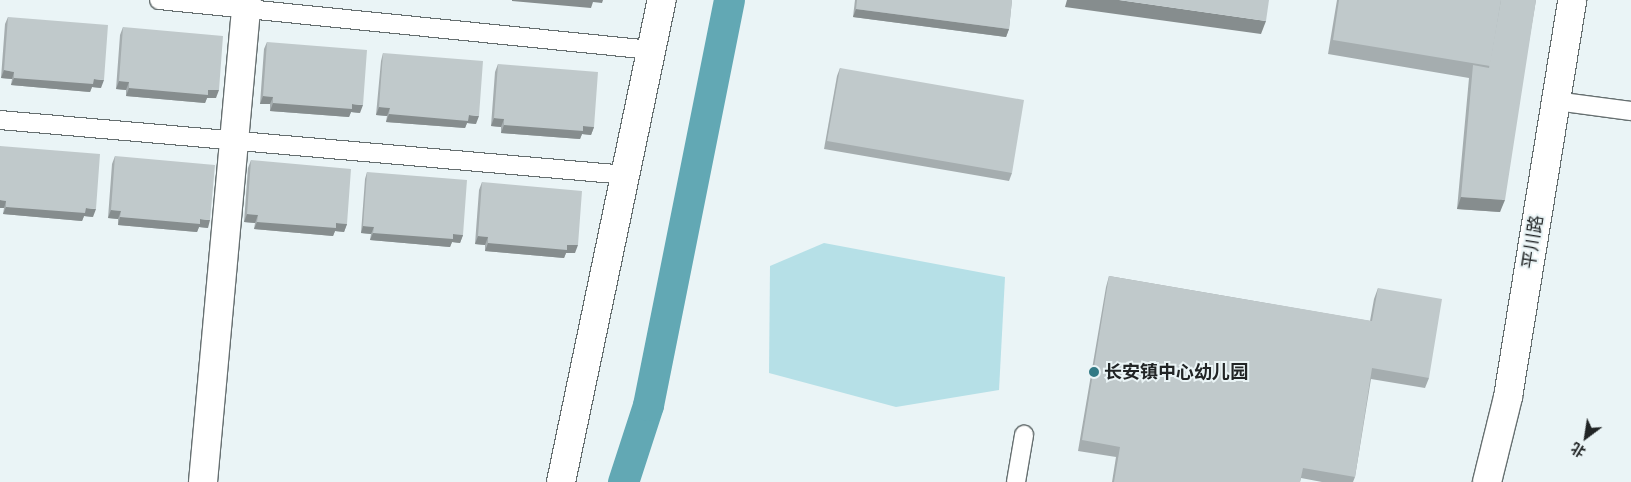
<!DOCTYPE html>
<html>
<head>
<meta charset="utf-8">
<style>
  body { margin:0 }
  #map { position:relative; width:1631px; height:482px; overflow:hidden; background:#eaf4f6; font-family:Raleway,"Noto Sans SC",sans-serif }
  div>[style] { position:absolute }
  [style*='--x'] { left:calc(var(--x)*1px); top:calc(var(--y)*1px); width:calc(var(--w)*1px); rotate:calc(var(--a)*1deg) }
  .green>* { inset:0; background:#b6e0e7 }
  .canal>* { height:31px; margin:-15.5px; padding:0 15.5px; transform-origin:15.5px; border-radius:15.5px; background:#62a8b4 }
  .roads { filter:drop-shadow(1px 0 #666f70) drop-shadow(-1px 0 #666f70) drop-shadow(0 1px #666f70) drop-shadow(0 -1px #666f70) }
  .service>* { height:18px; margin:-9px; padding:0 9px; transform-origin:9px; border-radius:9px; background:#fff }
  .minor>* { height:28px; margin:-14px; padding:0 14px; transform-origin:14px; border-radius:14px; background:#fff }
  .tertiary>* { height:28px; margin:-14px; padding:0 14px; transform-origin:14px; border-radius:14px; background:#fff }
  .wall>* { inset:0; background:#a5adaf }
  .shaded-wall>* { inset:0; background:#868d8e }
  .building>* { inset:0; background:#c0c9cb }
  .dots>* { width:14px; height:14px; translate:-50% -50%; box-sizing:border-box; border:2px solid #eaf4f6; border-radius:50% }
  span { translate:-50% -50%; white-space:nowrap; text-align:center; line-height:1.15; -webkit-text-stroke:4px #eaf4f6; paint-order:stroke }
  .street-label { font-size:18px; color:#212425 }
  .poi-label { font-size:18px; color:#212425; font-weight:700 }
  .left { translate:0 -50%; text-align:left }
  .north { position:absolute; left:1561px; top:412px; width:50px; height:50px; -webkit-text-stroke:4px #eaf4f6; paint-order:stroke; rotate:211deg; font-size:14px; font-weight:700; line-height:20px; text-align:center; color:#212425 }
  .north::after { content:''; display:block; margin:auto; width:18px; height:22px; background:#212425; clip-path:polygon(50% 0,100% 100%,50% 72%,0 100%) }
</style>
</head>
<body>
<div id="map">
  <div class="green">
    <i style="clip-path:polygon(824px 243px,1005px 277px,999px 390px,896px 407px,769px 373px,770px 266px)"></i>
  </div>
  <div class="canal">
    <i style="--x:623;--y:482;--w:81;--a:-72"></i>
    <i style="--x:648;--y:405;--w:413;--a:-78.7"></i>
  </div>
  <div class="roads">
    <div class="service">
      <i style="--x:159;--y:0;--w:496;--a:5.8"></i>
      <i style="--x:1556;--y:101;--w:76;--a:7.6"></i>
      <i style="--x:0;--y:120;--w:628;--a:5.02"></i>
      <i style="--x:1016;--y:482;--w:48;--a:-80.3"></i>
    </div>
    <div class="minor">
      <i style="--x:203;--y:482;--w:484;--a:-84.8"></i>
      <i style="--x:561;--y:482;--w:492;--a:-78.2"></i>
    </div>
    <div class="tertiary">
      <i style="--x:1487;--y:482;--w:88;--a:-76.1"></i>
      <i style="--x:1508;--y:397;--w:402;--a:-80.8"></i>
    </div>
  </div>
  <div class="wall">
    <i style="clip-path:polygon(855px 0,1012px 0,1009px 29px,1006px 37px,853px 17px)"></i>
    <i style="clip-path:polygon(1337px 0,1536px 0,1500px 212px,1457px 209px,1469px 78px,1328px 54px)"></i>
    <i style="clip-path:polygon(8px 17px,101px 88px,92px 87px,90px 92px,11px 85px,12px 79px,1px 78px,5px 24px)"></i>
    <i style="clip-path:polygon(123px 27px,216px 98px,207px 98px,205px 103px,126px 96px,126px 90px,116px 89px,120px 35px)"></i>
    <i style="clip-path:polygon(267px 42px,360px 113px,351px 112px,349px 117px,270px 111px,270px 104px,260px 104px,264px 49px)"></i>
    <i style="clip-path:polygon(383px 53px,476px 124px,467px 123px,465px 128px,386px 122px,387px 116px,376px 115px,381px 61px)"></i>
    <i style="clip-path:polygon(498px 64px,594px 127px,591px 135px,582px 134px,580px 139px,501px 133px,501px 127px,491px 126px,495px 72px)"></i>
    <i style="clip-path:polygon(840px 68px,1012px 173px,1009px 181px,824px 149px,837px 76px)"></i>
    <i style="clip-path:polygon(0 146px,93px 217px,84px 216px,82px 221px,3px 214px,4px 208px,0 208px)"></i>
    <i style="clip-path:polygon(115px 156px,208px 228px,199px 227px,197px 232px,118px 225px,118px 219px,108px 218px,112px 164px)"></i>
    <i style="clip-path:polygon(251px 160px,347px 224px,344px 232px,335px 231px,333px 236px,254px 229px,255px 223px,244px 222px,248px 168px)"></i>
    <i style="clip-path:polygon(367px 172px,463px 235px,460px 243px,452px 242px,450px 247px,370px 240px,371px 234px,361px 233px,365px 179px)"></i>
    <i style="clip-path:polygon(482px 182px,575px 253px,566px 253px,564px 258px,485px 251px,485px 245px,475px 244px,479px 190px)"></i>
    <i style="clip-path:polygon(1109px 276px,1370px 321px,1374px 299px,1378px 288px,1429px 378px,1425px 388px,1371px 379px,1355px 477px,1353px 482px,1322px 482px,1301px 478px,1300px 482px,1112px 482px,1116px 457px,1078px 451px,1106px 287px)"></i>
  </div>
  <div class="shaded-wall">
    <i style="clip-path:polygon(512px 0,603px 0,602px 3px,593px 2px,591px 8px,512px 1px)"></i>
    <i style="clip-path:polygon(1067px 0,1119px 0,1266px 21px,1261px 34px,1065px 7px)"></i>
    <i style="clip-path:polygon(856px 9px,1009px 29px,1006px 37px,853px 17px)"></i>
    <i style="clip-path:polygon(4px 70px,14px 72px,12px 79px,1px 78px)"></i>
    <i style="clip-path:polygon(14px 78px,94px 79px,104px 80px,101px 88px,92px 87px,90px 92px,11px 85px)"></i>
    <i style="clip-path:polygon(119px 81px,129px 82px,126px 90px,116px 89px)"></i>
    <i style="clip-path:polygon(129px 88px,208px 90px,219px 90px,216px 98px,207px 98px,205px 103px,126px 96px)"></i>
    <i style="clip-path:polygon(263px 96px,273px 97px,270px 104px,260px 104px)"></i>
    <i style="clip-path:polygon(273px 103px,352px 104px,363px 105px,360px 113px,351px 112px,349px 117px,270px 111px)"></i>
    <i style="clip-path:polygon(379px 107px,390px 108px,387px 116px,376px 115px)"></i>
    <i style="clip-path:polygon(389px 114px,469px 115px,479px 116px,476px 124px,467px 123px,465px 128px,386px 122px)"></i>
    <i style="clip-path:polygon(494px 118px,504px 119px,501px 127px,491px 126px)"></i>
    <i style="clip-path:polygon(504px 125px,583px 126px,594px 127px,591px 135px,582px 134px,580px 139px,501px 133px)"></i>
    <i style="clip-path:polygon(1461px 197px,1505px 200px,1500px 212px,1457px 209px)"></i>
    <i style="clip-path:polygon(0 200px,6px 201px,4px 208px,0 208px)"></i>
    <i style="clip-path:polygon(6px 207px,86px 208px,96px 209px,93px 217px,84px 216px,82px 221px,3px 214px)"></i>
    <i style="clip-path:polygon(111px 210px,121px 211px,118px 219px,108px 218px)"></i>
    <i style="clip-path:polygon(247px 214px,258px 215px,255px 223px,244px 222px)"></i>
    <i style="clip-path:polygon(120px 217px,200px 219px,210px 220px,208px 228px,199px 227px,197px 232px,118px 225px)"></i>
    <i style="clip-path:polygon(257px 222px,336px 223px,347px 224px,344px 232px,335px 231px,333px 236px,254px 229px)"></i>
    <i style="clip-path:polygon(363px 226px,374px 227px,371px 234px,361px 233px)"></i>
    <i style="clip-path:polygon(373px 233px,453px 234px,463px 235px,460px 243px,452px 242px,450px 247px,370px 240px)"></i>
    <i style="clip-path:polygon(478px 236px,488px 237px,485px 245px,475px 244px)"></i>
    <i style="clip-path:polygon(488px 243px,567px 245px,578px 245px,575px 253px,566px 253px,564px 258px,485px 251px)"></i>
  </div>
  <div class="building">
    <i style="clip-path:polygon(857px 0,1012px 0,1009px 29px,856px 9px)"></i>
    <i style="clip-path:polygon(1119px 0,1269px 0,1266px 21px)"></i>
    <i style="clip-path:polygon(1339px 0,1501px 0,1490px 66px,1333px 40px)"></i>
    <i style="clip-path:polygon(1501px 0,1536px 0,1505px 200px,1461px 197px,1473px 65px,1489px 68px)"></i>
    <i style="clip-path:polygon(8px 17px,108px 25px,104px 80px,94px 79px,93px 84px,14px 78px,14px 72px,4px 70px)"></i>
    <i style="clip-path:polygon(123px 27px,223px 36px,219px 90px,208px 90px,208px 95px,129px 88px,129px 82px,119px 81px)"></i>
    <i style="clip-path:polygon(267px 42px,367px 50px,363px 105px,352px 104px,352px 109px,273px 103px,273px 97px,263px 96px)"></i>
    <i style="clip-path:polygon(383px 53px,483px 61px,479px 116px,469px 115px,468px 121px,389px 114px,390px 108px,379px 107px)"></i>
    <i style="clip-path:polygon(498px 64px,598px 72px,594px 127px,583px 126px,583px 131px,504px 125px,504px 119px,494px 118px)"></i>
    <i style="clip-path:polygon(840px 68px,1024px 100px,1012px 173px,827px 141px)"></i>
    <i style="clip-path:polygon(0 146px,100px 154px,96px 209px,86px 208px,85px 213px,6px 207px,6px 201px,0 200px)"></i>
    <i style="clip-path:polygon(115px 156px,215px 165px,210px 220px,200px 219px,200px 224px,120px 217px,121px 211px,111px 210px)"></i>
    <i style="clip-path:polygon(251px 160px,351px 169px,347px 224px,336px 223px,336px 228px,257px 222px,258px 215px,247px 214px)"></i>
    <i style="clip-path:polygon(367px 172px,467px 180px,463px 235px,453px 234px,453px 239px,373px 233px,374px 227px,363px 226px)"></i>
    <i style="clip-path:polygon(482px 182px,582px 191px,578px 245px,567px 245px,567px 250px,488px 243px,488px 237px,478px 236px)"></i>
    <i style="clip-path:polygon(1109px 276px,1372px 321px,1378px 288px,1442px 299px,1429px 378px,1372px 368px,1355px 477px,1303px 468px,1300px 482px,1114px 482px,1120px 447px,1082px 440px)"></i>
  </div>
  <div class="dots">
    <i style="left:1094px;top:372px;background:#327984"></i>
  </div>
  <div class="street-label">
    <span style="left:1533px;top:242px;rotate:-81deg">平川路</span>
  </div>
  <div class="poi-label">
    <span class="left" style="left:1104px;top:372px">长安镇中心幼儿园</span>
  </div>
  <div class="north">北</div>
</div>
</body>
</html>
